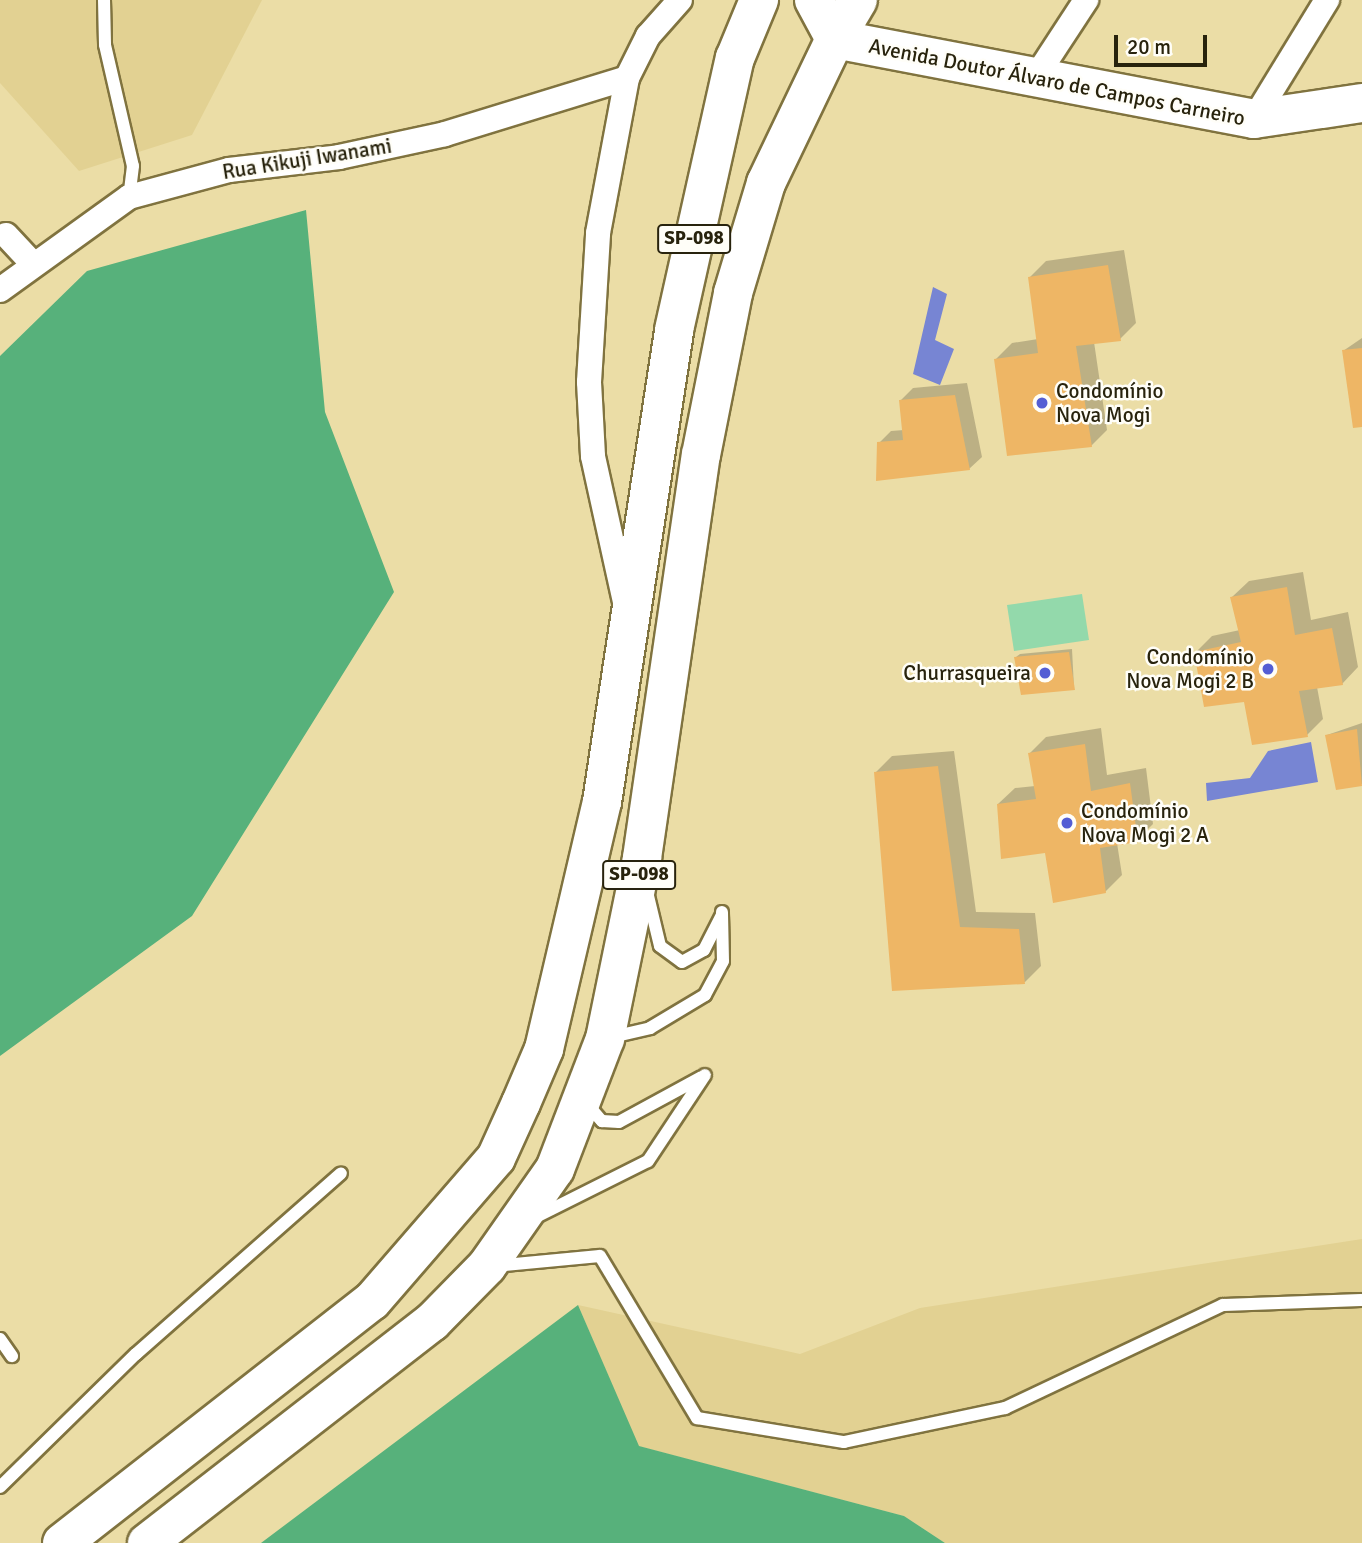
<!DOCTYPE html>
<html>
<head>
<meta charset="utf-8">
<style>
  body { margin:0 }
  #map { position:relative; width:1362px; height:1543px; overflow:hidden; background:#ebdda6; font-family:Signika,sans-serif }
  div>[style] { position:absolute }
  [style*='--x'] { left:calc(var(--x)*1px); top:calc(var(--y)*1px); width:calc(var(--w)*1px); rotate:calc(var(--a)*1deg) }
  .built>* { inset:0; background:#e2d192 }
  .green>* { inset:0; background:#93d9ab }
  .forest>* { inset:0; background:#57b17b }
  .water>* { inset:0; background:#7785d3 }
  .shadow>* { inset:0; background:#0003 }
  .building>* { inset:0; background:#eeb665 }
  .roads { filter:drop-shadow(2px 0 #80733f) drop-shadow(-2px 0 #80733f) drop-shadow(0 2px #80733f) drop-shadow(0 -2px #80733f) }
  .service>* { height:12px; margin:-6px; padding:0 6px; transform-origin:6px; border-radius:6px; background:#fff }
  .minor>* { height:24px; margin:-12px; padding:0 12px; transform-origin:12px; border-radius:12px; background:#fff }
  .primary>* { height:38px; margin:-19px; padding:0 19px; transform-origin:19px; border-radius:19px; background:#fff }
  .trunk>* { height:38px; margin:-19px; padding:0 19px; transform-origin:19px; border-radius:19px; background:#fff }
  .dots>* { width:19px; height:19px; translate:-50% -50%; box-sizing:border-box; border:4px solid #fffef8; border-radius:50% }
  span { translate:-50% -50%; white-space:nowrap; text-align:center; line-height:1.15; -webkit-text-stroke:5px #fffef8; paint-order:stroke }
  .shield-label span { padding:2px 5px; background:#fffef8; border:2px solid; border-radius:5px; -webkit-text-stroke-width:0 }
  .shield-label { font-size:19px; color:#28230d; font-weight:700 }
  .street-label { font-size:21px; color:#28230d }
  .poi-label { font-size:21px; color:#28230d }
  .left { translate:0 -50%; text-align:left }
  .right { translate:-100% -50%; text-align:right }
  .scale { position:absolute; left:1114px; top:35px; width:93px; height:32px; box-sizing:border-box; border:4px solid #28230d; border-top:0; padding-left:9px; font-size:21px; line-height:24px; white-space:nowrap; color:#28230d; -webkit-text-stroke:5px #fffef8; paint-order:stroke }
</style>
</head>
<body>
<div id="map">
  <div class="built">
    <i style="clip-path:polygon(0 0,262px 0,192px 135px,79px 171px,0 83px)"></i>
    <i style="clip-path:polygon(1362px 1239px,1362px 1543px,945px 1543px,904px 1516px,638px 1446px,578px 1305px,800px 1354px,920px 1308px)"></i>
  </div>
  <div class="green">
    <i style="clip-path:polygon(1082px 594px,1089px 640px,1014px 651px,1007px 605px)"></i>
  </div>
  <div class="forest">
    <i style="clip-path:polygon(306px 210px,325px 412px,394px 592px,192px 916px,0 1056px,0 356px,87px 271px)"></i>
    <i style="clip-path:polygon(578px 1305px,639px 1446px,904px 1516px,945px 1543px,261px 1543px)"></i>
  </div>
  <div class="water">
    <i style="clip-path:polygon(933px 287px,947px 294px,935px 340px,954px 349px,940px 385px,913px 374px)"></i>
    <i style="clip-path:polygon(1311px 742px,1318px 782px,1207px 801px,1206px 783px,1250px 778px,1268px 751px)"></i>
  </div>
  <div class="shadow">
    <i style="clip-path:polygon(1124px 250px,1136px 323px,1120px 339px,1094px 342px,1107px 430px,1091px 446px,996px 359px,1012px 343px,1038px 339px,1029px 278px,1046px 261px)"></i>
    <i style="clip-path:polygon(1362px 338px,1362px 425px,1343px 351px)"></i>
    <i style="clip-path:polygon(967px 383px,982px 457px,969px 469px,879px 443px,891px 431px,904px 430px,900px 401px,913px 388px)"></i>
    <i style="clip-path:polygon(1303px 572px,1311px 620px,1348px 612px,1358px 667px,1342px 684px,1317px 687px,1323px 719px,1307px 735px,1246px 700px,1196px 652px,1212px 636px,1240px 630px,1232px 597px,1249px 581px)"></i>
    <i style="clip-path:polygon(1072px 649px,1074px 688px,1016px 657px,1020px 654px)"></i>
    <i style="clip-path:polygon(1362px 723px,1362px 784px,1337px 788px,1327px 735px)"></i>
    <i style="clip-path:polygon(1101px 728px,1107px 775px,1146px 768px,1153px 824px,1137px 840px,1117px 843px,1122px 875px,1105px 892px,1046px 851px,998px 804px,1015px 788px,1035px 786px,1030px 753px,1046px 737px)"></i>
    <i style="clip-path:polygon(954px 751px,976px 912px,1035px 913px,1041px 966px,1025px 982px,893px 989px,876px 772px,892px 756px)"></i>
  </div>
  <div class="building">
    <i style="clip-path:polygon(1108px 265px,1121px 341px,1076px 346px,1092px 447px,1007px 456px,994px 359px,1038px 353px,1028px 277px)"></i>
    <i style="clip-path:polygon(1362px 348px,1362px 427px,1353px 428px,1342px 350px)"></i>
    <i style="clip-path:polygon(955px 395px,970px 470px,876px 481px,877px 442px,903px 440px,899px 400px)"></i>
    <i style="clip-path:polygon(1287px 587px,1295px 635px,1332px 628px,1343px 685px,1299px 691px,1308px 737px,1252px 745px,1244px 702px,1204px 707px,1194px 652px,1241px 642px,1230px 597px)"></i>
    <i style="clip-path:polygon(1069px 652px,1075px 690px,1021px 695px,1014px 657px)"></i>
    <i style="clip-path:polygon(1357px 729px,1362px 786px,1336px 790px,1325px 735px)"></i>
    <i style="clip-path:polygon(1085px 744px,1091px 791px,1130px 783px,1138px 842px,1100px 848px,1106px 893px,1053px 903px,1045px 853px,1001px 859px,997px 804px,1036px 799px,1028px 753px)"></i>
    <i style="clip-path:polygon(938px 766px,960px 927px,1019px 929px,1025px 984px,892px 991px,874px 772px)"></i>
  </div>
  <div class="roads">
    <div class="service">
      <i style="--x:104;--y:0;--w:45;--a:88.7"></i>
      <i style="--x:105;--y:45;--w:124;--a:77"></i>
      <i style="--x:133;--y:166;--w:31;--a:97"></i>
      <i style="--x:648;--y:896;--w:51;--a:76.5"></i>
      <i style="--x:660;--y:946;--w:27;--a:36"></i>
      <i style="--x:682;--y:962;--w:25;--a:-29"></i>
      <i style="--x:704;--y:950;--w:38;--a:-63"></i>
      <i style="--x:612;--y:1037;--w:39;--a:-13"></i>
      <i style="--x:650;--y:1028;--w:64;--a:-31"></i>
      <i style="--x:705;--y:995;--w:38;--a:-62"></i>
      <i style="--x:723;--y:961;--w:49;--a:-91.2"></i>
      <i style="--x:587;--y:1104;--w:23;--a:49"></i>
      <i style="--x:602;--y:1121;--w:17;--a:3"></i>
      <i style="--x:619;--y:1122;--w:94;--a:-28.5"></i>
      <i style="--x:534;--y:1218;--w:127;--a:-26.6"></i>
      <i style="--x:648;--y:1161;--w:103;--a:-56.5"></i>
      <i style="--x:494;--y:1266;--w:106;--a:-5.4"></i>
      <i style="--x:600;--y:1256;--w:189;--a:59.1"></i>
      <i style="--x:697;--y:1418;--w:149;--a:9.3"></i>
      <i style="--x:844;--y:1442;--w:165;--a:-11.9"></i>
      <i style="--x:1005;--y:1408;--w:241;--a:-25.3"></i>
      <i style="--x:1223;--y:1305;--w:139;--a:-2.1"></i>
      <i style="--x:0;--y:1339;--w:21;--a:55"></i>
      <i style="--x:0;--y:1487;--w:190;--a:-44.4"></i>
      <i style="--x:136;--y:1354;--w:273;--a:-41.4"></i>
    </div>
    <div class="minor">
      <i style="--x:1037;--y:75;--w:90;--a:-56.8"></i>
      <i style="--x:1254;--y:119;--w:140;--a:-58.5"></i>
      <i style="--x:6;--y:235;--w:38;--a:47"></i>
      <i style="--x:0;--y:290;--w:159;--a:-35.8"></i>
      <i style="--x:129;--y:197;--w:104;--a:-15.1"></i>
      <i style="--x:229;--y:170;--w:111;--a:-6.7"></i>
      <i style="--x:339;--y:157;--w:108;--a:-12.2"></i>
      <i style="--x:445;--y:134;--w:190;--a:-17.1"></i>
      <i style="--x:625;--y:602;--w:149;--a:-102.4"></i>
      <i style="--x:593;--y:456;--w:74;--a:-93.1"></i>
      <i style="--x:589;--y:382;--w:149;--a:-86.5"></i>
      <i style="--x:598;--y:233;--w:158;--a:-79.4"></i>
      <i style="--x:627;--y:78;--w:47;--a:-63.4"></i>
      <i style="--x:648;--y:36;--w:48;--a:-48.4"></i>
    </div>
    <div class="primary">
      <i style="--x:62;--y:1543;--w:393;--a:-38"></i>
      <i style="--x:372;--y:1301;--w:189;--a:-49.1"></i>
      <i style="--x:496;--y:1158;--w:60;--a:-65.6"></i>
      <i style="--x:521;--y:1103;--w:59;--a:-66.9"></i>
      <i style="--x:544;--y:1049;--w:254;--a:-76.8"></i>
      <i style="--x:602;--y:802;--w:477;--a:-81.3"></i>
      <i style="--x:674;--y:330;--w:279;--a:-77.4"></i>
      <i style="--x:735;--y:58;--w:63;--a:-67.5"></i>
      <i style="--x:147;--y:1543;--w:361;--a:-37.8"></i>
      <i style="--x:432;--y:1322;--w:78;--a:-45.5"></i>
      <i style="--x:487;--y:1266;--w:118;--a:-55"></i>
      <i style="--x:555;--y:1169;--w:139;--a:-69"></i>
      <i style="--x:605;--y:1039;--w:185;--a:-78.4"></i>
      <i style="--x:642;--y:858;--w:407;--a:-81.7"></i>
      <i style="--x:701;--y:455;--w:165;--a:-78.8"></i>
      <i style="--x:733;--y:293;--w:115;--a:-73.3"></i>
      <i style="--x:766;--y:183;--w:160;--a:-64.4"></i>
    </div>
    <div class="trunk">
      <i style="--x:814;--y:0;--w:44;--a:61.7"></i>
      <i style="--x:835;--y:39;--w:427;--a:10.8"></i>
      <i style="--x:1254;--y:119;--w:109;--a:-8.4"></i>
      <i style="--x:835;--y:39;--w:45;--a:-59.5"></i>
    </div>
  </div>
  <div class="dots">
    <i style="left:1042px;top:403px;background:#545ed4"></i>
    <i style="left:1268px;top:669px;background:#545ed4"></i>
    <i style="left:1045px;top:673px;background:#545ed4"></i>
    <i style="left:1067px;top:823px;background:#545ed4"></i>
  </div>
  <div class="shield-label">
    <span style="left:694px;top:239px">SP-098</span>
    <span style="left:639px;top:875px">SP-098</span>
  </div>
  <div class="street-label">
    <span style="left:1057px;top:82px;rotate:11deg">Avenida Doutor Álvaro de Campos Carneiro</span>
    <span style="left:307px;top:159px;rotate:-9deg">Rua Kikuji Iwanami</span>
  </div>
  <div class="poi-label">
    <span class="left" style="left:1056px;top:403px">Condomínio<br>Nova Mogi</span>
    <span class="right" style="left:1254px;top:669px">Condomínio<br>Nova Mogi 2 B</span>
    <span class="right" style="left:1031px;top:673px">Churrasqueira</span>
    <span class="left" style="left:1081px;top:823px">Condomínio<br>Nova Mogi 2 A</span>
  </div>
  <div class="scale">20 m</div>
</div>
</body>
</html>
